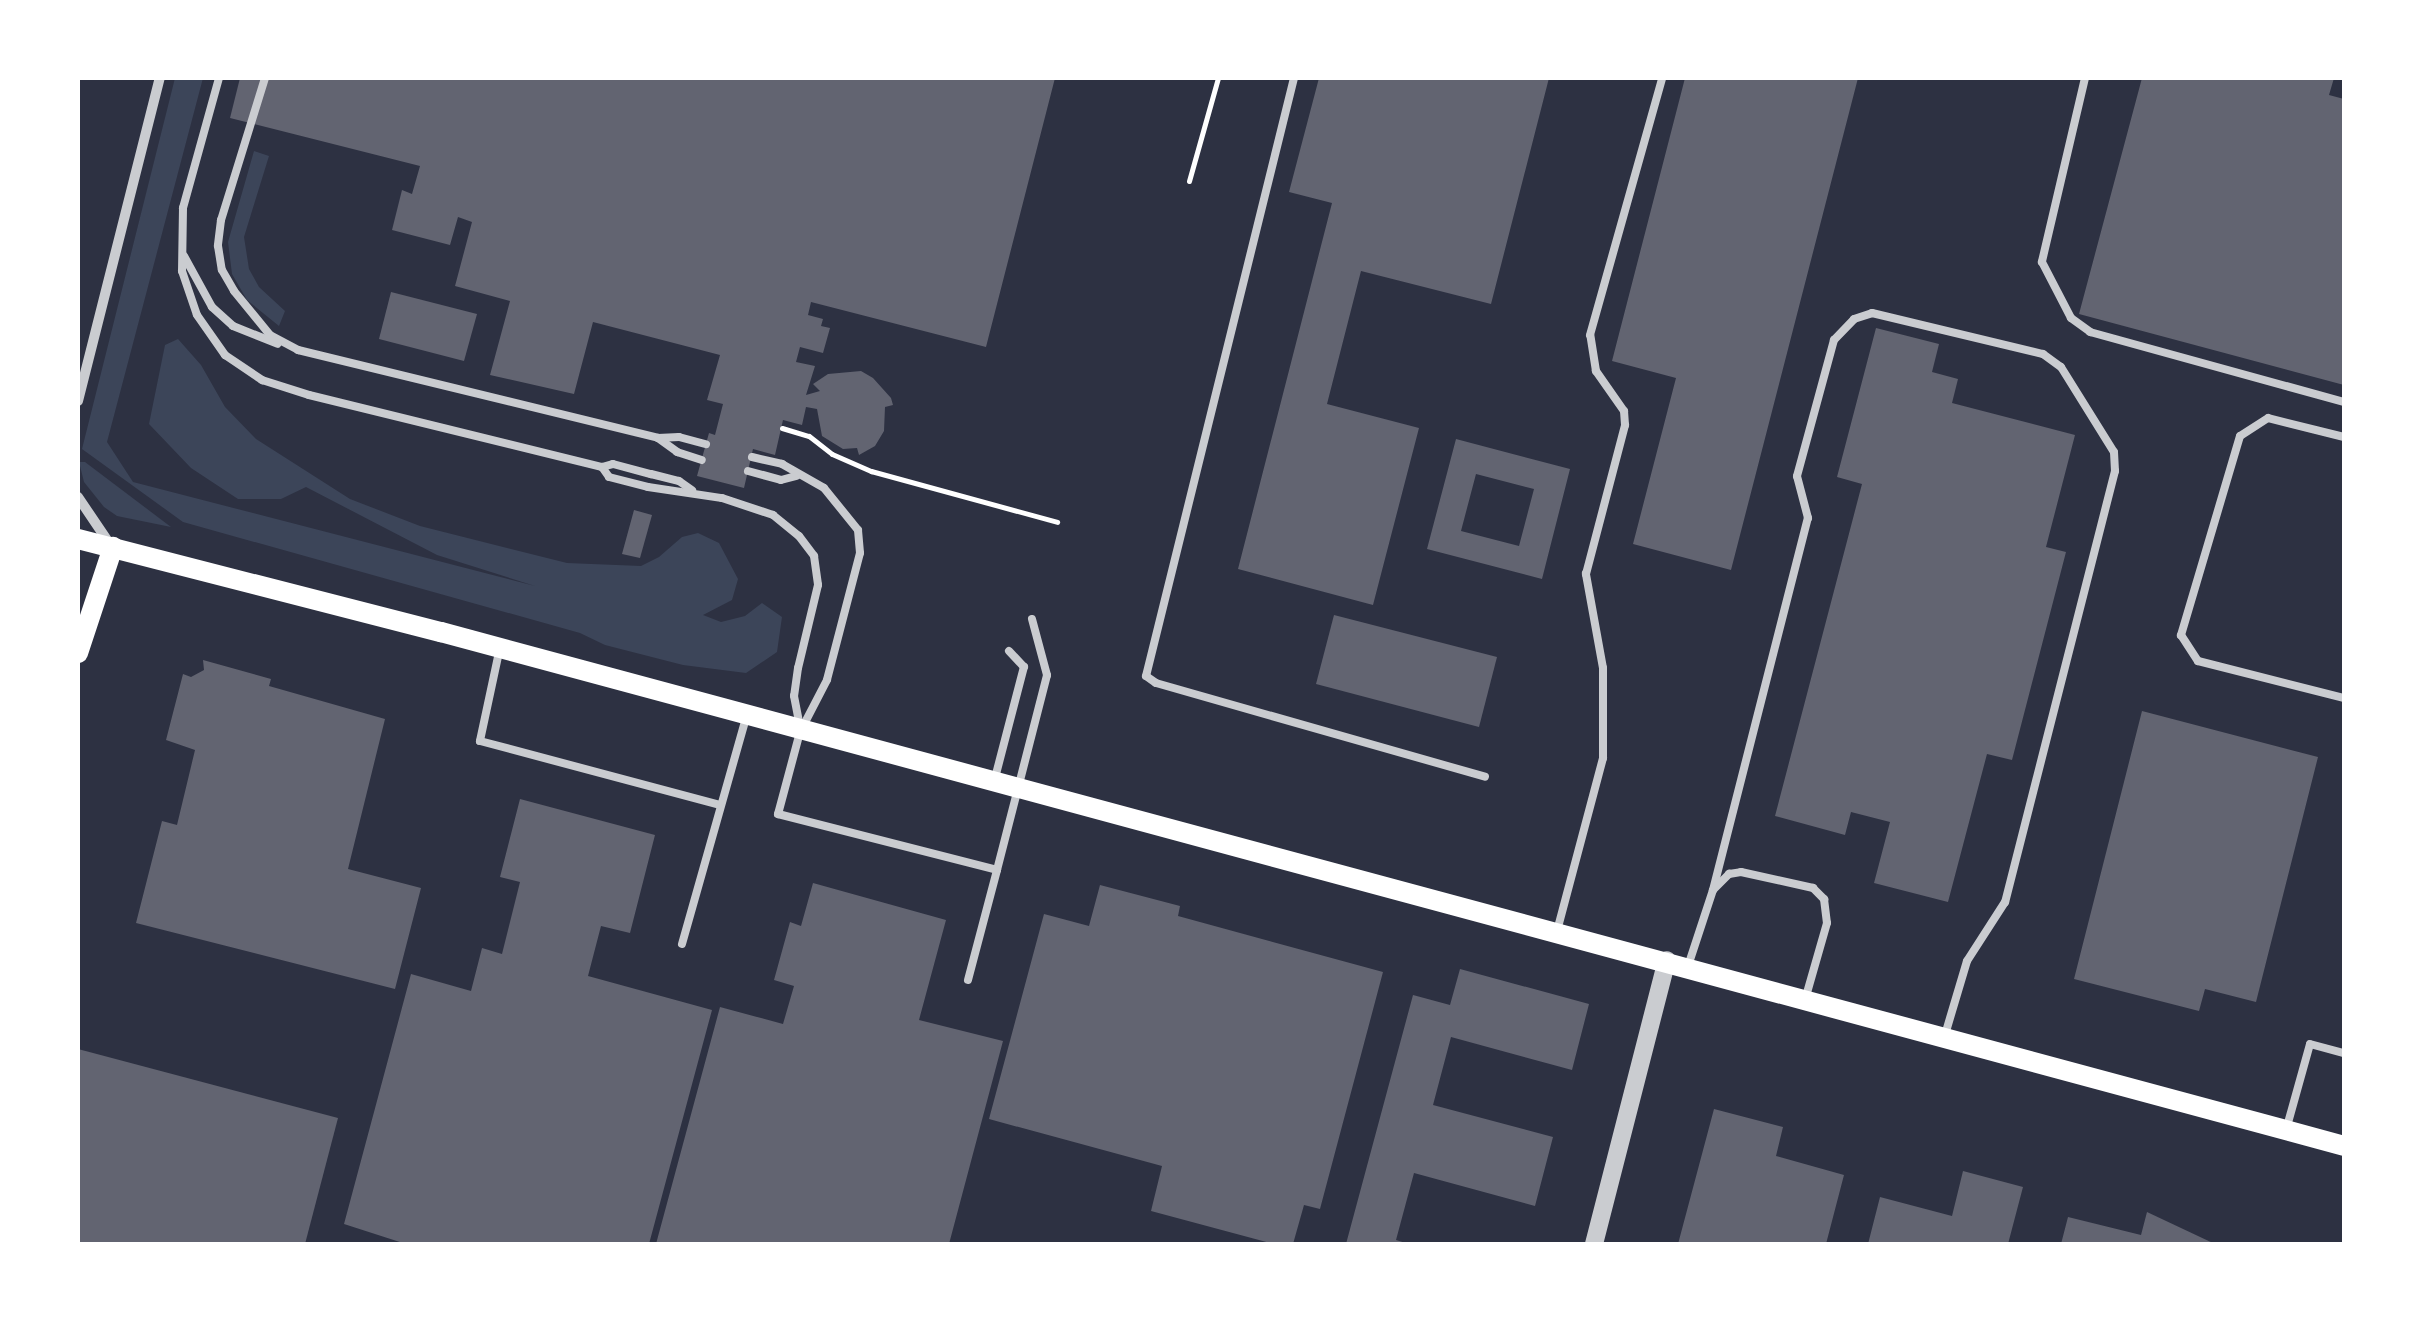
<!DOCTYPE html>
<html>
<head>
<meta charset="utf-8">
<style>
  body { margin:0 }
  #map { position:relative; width:2422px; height:1322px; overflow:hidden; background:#2d3142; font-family:"Space Grotesk",sans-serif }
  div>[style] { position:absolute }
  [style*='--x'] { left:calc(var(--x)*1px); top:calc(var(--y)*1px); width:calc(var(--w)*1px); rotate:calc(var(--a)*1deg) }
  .green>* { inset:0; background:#3c4559 }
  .building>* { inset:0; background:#626471 }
  .path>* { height:5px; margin:-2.5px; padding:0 2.5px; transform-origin:2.5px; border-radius:2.5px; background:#fff }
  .service>* { height:8px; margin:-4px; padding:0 4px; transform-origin:4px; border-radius:4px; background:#caccd0 }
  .minor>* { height:10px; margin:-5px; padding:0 5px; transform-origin:5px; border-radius:5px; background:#caccd0 }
  .tertiary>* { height:18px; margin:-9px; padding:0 9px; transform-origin:9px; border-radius:9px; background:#caccd0 }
  .secondary>* { height:20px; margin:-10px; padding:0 10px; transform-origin:10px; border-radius:10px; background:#fff }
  span { translate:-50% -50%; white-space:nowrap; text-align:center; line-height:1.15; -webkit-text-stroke:10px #fff; paint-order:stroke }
  .frame { position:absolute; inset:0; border:80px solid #fff; pointer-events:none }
</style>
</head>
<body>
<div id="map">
  <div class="green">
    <i style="clip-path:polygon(175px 78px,203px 78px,107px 442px,133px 482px,535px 586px,437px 555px,306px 487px,281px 499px,238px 499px,191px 468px,149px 424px,165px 345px,178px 339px,201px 365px,225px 407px,256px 439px,350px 499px,420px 526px,567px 563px,641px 566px,659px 557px,682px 537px,698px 533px,719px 543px,738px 579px,732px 600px,703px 615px,721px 622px,745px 616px,762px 603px,782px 617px,777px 652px,746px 673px,683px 665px,605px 645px,580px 633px,183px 522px,82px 449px)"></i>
    <i style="clip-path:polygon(254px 151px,269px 156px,244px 237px,249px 269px,259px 287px,285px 311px,279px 326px,247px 300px,232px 274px,228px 242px)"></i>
    <i style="clip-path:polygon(79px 462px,85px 462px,171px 527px,117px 516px,104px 507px,84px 482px)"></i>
  </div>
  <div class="building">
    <i style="clip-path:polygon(240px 78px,1055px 78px,986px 347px,811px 302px,808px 315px,823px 319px,821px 326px,830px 328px,823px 353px,800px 347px,796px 362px,815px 366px,806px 395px,820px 391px,813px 384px,828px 374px,861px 371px,873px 378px,891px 398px,893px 405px,885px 407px,884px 431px,875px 446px,859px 455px,857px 448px,843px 449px,822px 436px,817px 409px,806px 407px,802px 425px,783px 420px,775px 455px,753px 449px,744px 488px,697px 476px,709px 433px,715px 435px,723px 404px,707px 400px,720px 355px,593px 322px,574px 394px,490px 375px,510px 301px,455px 286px,472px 222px,458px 217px,450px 245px,392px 230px,402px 190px,412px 194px,420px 166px,230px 118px)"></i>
    <i style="clip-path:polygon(1319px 78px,1549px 78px,1491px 304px,1361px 271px,1327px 404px,1419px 428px,1373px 605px,1238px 569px,1332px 203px,1289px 192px)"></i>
    <i style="clip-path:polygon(1685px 78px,1858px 78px,1731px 570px,1633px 544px,1676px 378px,1612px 361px)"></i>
    <i style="clip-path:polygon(2142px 78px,2334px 78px,2329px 95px,2344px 99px,2344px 385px,2079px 314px)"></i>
    <i style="clip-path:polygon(391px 292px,477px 314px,464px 361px,379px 339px)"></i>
    <i style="clip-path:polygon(1876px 328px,1939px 344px,1932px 372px,1958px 379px,1952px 403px,2075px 435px,2046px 547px,2066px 552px,2012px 760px,1987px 754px,1948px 902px,1874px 883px,1890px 822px,1851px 812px,1845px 835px,1775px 816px,1862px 484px,1837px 477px)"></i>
    <i style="clip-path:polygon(evenodd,1456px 439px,1570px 469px,1542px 579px,1427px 549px,1456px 439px,1476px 474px,1534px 489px,1519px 546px,1461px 531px,1476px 474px)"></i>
    <i style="clip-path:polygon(634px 510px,652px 515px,640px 558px,622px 554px)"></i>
    <i style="clip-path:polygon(1334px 615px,1497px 657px,1479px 727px,1316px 684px)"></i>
    <i style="clip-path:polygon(203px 660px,271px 679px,269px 686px,385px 719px,348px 869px,421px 888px,395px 989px,136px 923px,162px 821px,177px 825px,195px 750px,166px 740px,183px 674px,191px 677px,204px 670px)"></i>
    <i style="clip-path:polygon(2142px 711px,2318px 757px,2256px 1002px,2205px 989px,2199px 1011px,2074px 979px)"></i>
    <i style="clip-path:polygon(520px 799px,655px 835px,630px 933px,601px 926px,588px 976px,712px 1010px,649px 1244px,406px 1244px,344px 1224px,411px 974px,471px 991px,482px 948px,502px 954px,520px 882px,500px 877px)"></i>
    <i style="clip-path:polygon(813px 883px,946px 920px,919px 1020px,1003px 1041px,949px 1244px,656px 1244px,720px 1007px,783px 1024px,794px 986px,774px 980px,790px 922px,801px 926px)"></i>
    <i style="clip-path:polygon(1100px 885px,1180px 906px,1178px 916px,1383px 972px,1320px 1209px,1304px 1205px,1293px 1244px,1274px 1244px,1151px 1211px,1162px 1166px,989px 1119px,1044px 914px,1089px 926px)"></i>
    <i style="clip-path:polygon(1460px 969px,1589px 1004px,1572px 1070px,1451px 1037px,1433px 1105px,1553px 1137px,1535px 1206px,1414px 1173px,1396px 1240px,1409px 1244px,1346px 1244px,1413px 995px,1450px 1005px)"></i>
    <i style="clip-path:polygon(78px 1049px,338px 1118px,305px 1244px,78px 1244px)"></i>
    <i style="clip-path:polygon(1714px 1109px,1783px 1127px,1776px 1156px,1844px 1175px,1826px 1244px,1678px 1244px)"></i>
    <i style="clip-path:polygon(1963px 1171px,2023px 1187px,2008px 1244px,1868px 1244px,1880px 1197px,1952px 1216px)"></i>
    <i style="clip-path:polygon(2147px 1212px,2215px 1244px,2061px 1244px,2068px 1217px,2141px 1235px)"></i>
  </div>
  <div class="path">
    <i style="--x:1189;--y:181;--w:107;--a:-74.3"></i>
    <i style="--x:782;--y:428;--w:28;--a:17"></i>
    <i style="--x:809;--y:436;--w:29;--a:38"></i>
    <i style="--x:832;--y:454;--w:43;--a:23.6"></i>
    <i style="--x:871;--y:471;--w:193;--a:15.3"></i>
  </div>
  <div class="service">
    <i style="--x:219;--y:78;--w:135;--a:105.5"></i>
    <i style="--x:183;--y:208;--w:63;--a:90.9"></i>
    <i style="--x:182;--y:271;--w:46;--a:71.2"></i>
    <i style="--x:197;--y:315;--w:49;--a:55"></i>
    <i style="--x:225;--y:355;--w:45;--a:34"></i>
    <i style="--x:262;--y:380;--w:49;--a:17.7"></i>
    <i style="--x:309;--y:395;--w:302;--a:13.8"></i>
    <i style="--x:602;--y:467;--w:12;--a:55"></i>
    <i style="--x:609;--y:477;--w:40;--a:14.4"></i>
    <i style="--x:648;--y:487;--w:75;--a:8.5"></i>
    <i style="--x:722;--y:498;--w:54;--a:18.4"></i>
    <i style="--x:773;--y:515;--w:33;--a:39"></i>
    <i style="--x:799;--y:536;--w:25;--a:53"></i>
    <i style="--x:814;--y:556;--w:29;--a:82"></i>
    <i style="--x:818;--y:585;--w:85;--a:103.5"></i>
    <i style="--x:798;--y:668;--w:28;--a:98"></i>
    <i style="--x:794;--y:696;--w:33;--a:79"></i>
    <i style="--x:265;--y:78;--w:149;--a:107.2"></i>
    <i style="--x:221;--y:220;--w:26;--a:97"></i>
    <i style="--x:218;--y:246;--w:24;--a:81"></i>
    <i style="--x:222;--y:270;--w:24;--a:60"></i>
    <i style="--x:234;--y:291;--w:57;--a:50.7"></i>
    <i style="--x:270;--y:335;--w:32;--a:28"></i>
    <i style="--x:298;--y:350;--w:371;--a:13.7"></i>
    <i style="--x:658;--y:438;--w:21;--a:-3"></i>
    <i style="--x:679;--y:437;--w:28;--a:15"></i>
    <i style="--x:1294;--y:78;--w:616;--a:103.9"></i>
    <i style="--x:1146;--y:676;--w:12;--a:35"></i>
    <i style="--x:1156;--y:683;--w:342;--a:15.9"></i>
    <i style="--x:2085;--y:78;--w:189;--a:103.2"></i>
    <i style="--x:2042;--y:262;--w:63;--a:62.6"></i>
    <i style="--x:2071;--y:318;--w:24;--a:36"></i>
    <i style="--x:2090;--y:332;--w:263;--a:15.4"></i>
    <i style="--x:184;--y:256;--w:58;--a:61.2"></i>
    <i style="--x:212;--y:307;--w:28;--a:42"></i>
    <i style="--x:233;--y:326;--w:48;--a:21.8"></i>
    <i style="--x:2344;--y:437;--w:78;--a:-166"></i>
    <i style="--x:2268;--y:418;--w:33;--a:147"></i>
    <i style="--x:2240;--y:436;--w:208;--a:106.5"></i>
    <i style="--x:2181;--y:635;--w:31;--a:57"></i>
    <i style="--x:2198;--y:661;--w:151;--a:14.2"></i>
    <i style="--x:658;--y:438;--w:24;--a:36"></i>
    <i style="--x:677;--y:452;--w:26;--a:18"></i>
    <i style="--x:752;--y:457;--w:31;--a:13"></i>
    <i style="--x:782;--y:464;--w:48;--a:29.7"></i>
    <i style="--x:824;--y:488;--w:54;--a:51"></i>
    <i style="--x:858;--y:530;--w:23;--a:85"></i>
    <i style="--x:860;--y:553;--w:131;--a:104.6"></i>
    <i style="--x:827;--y:680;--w:59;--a:117.4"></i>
    <i style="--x:800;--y:732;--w:85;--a:105"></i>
    <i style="--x:778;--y:814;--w:226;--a:14.3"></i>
    <i style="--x:997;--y:870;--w:201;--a:-75.6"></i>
    <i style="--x:1047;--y:675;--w:58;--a:-105"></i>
    <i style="--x:602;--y:467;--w:11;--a:-15"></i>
    <i style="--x:613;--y:464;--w:39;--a:15"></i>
    <i style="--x:651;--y:474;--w:29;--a:14"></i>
    <i style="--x:679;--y:481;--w:16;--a:35"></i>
    <i style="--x:748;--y:471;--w:34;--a:15"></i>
    <i style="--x:781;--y:480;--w:16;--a:-15"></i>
    <i style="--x:499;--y:652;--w:91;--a:102.1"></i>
    <i style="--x:480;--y:741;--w:249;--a:14.9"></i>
    <i style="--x:995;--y:778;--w:115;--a:-75.4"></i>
    <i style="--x:1024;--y:667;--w:22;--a:-133"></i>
    <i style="--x:1713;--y:890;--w:384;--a:-75.7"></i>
    <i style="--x:1808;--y:518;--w:43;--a:-104.7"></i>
    <i style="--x:1797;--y:476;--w:141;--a:-74.8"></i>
    <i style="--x:1834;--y:340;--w:29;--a:-46"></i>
    <i style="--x:1854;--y:319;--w:19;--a:-18"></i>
    <i style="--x:1872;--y:313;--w:176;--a:13.5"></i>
    <i style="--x:2043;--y:354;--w:22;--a:36"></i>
    <i style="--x:2061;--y:367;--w:100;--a:58.1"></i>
    <i style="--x:2114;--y:452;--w:19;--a:87"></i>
    <i style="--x:2115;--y:471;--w:445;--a:104.3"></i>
    <i style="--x:2005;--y:902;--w:70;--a:122.8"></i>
    <i style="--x:1967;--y:961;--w:77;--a:106.6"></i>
    <i style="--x:1557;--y:931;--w:179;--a:-75.1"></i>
    <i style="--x:1603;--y:758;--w:90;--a:-90"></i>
    <i style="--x:1603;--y:668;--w:96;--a:-100.3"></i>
    <i style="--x:1586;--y:574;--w:154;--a:-75.3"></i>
    <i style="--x:1625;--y:425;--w:14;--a:-94"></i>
    <i style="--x:1624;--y:411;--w:49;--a:-125"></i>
    <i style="--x:1596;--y:371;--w:36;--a:-99"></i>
    <i style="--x:1590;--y:335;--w:267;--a:-74.3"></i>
    <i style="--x:682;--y:944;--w:235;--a:-74.2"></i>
    <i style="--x:1688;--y:966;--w:80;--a:-71.8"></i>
    <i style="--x:1713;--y:890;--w:23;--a:-45"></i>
    <i style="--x:1729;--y:874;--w:12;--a:-9"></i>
    <i style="--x:1741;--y:872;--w:74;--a:12.5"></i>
    <i style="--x:1813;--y:888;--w:16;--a:45"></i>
    <i style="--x:1824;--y:899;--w:24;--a:83"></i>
    <i style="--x:1827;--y:923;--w:76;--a:106"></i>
    <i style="--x:968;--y:980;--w:114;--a:-75.2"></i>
    <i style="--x:2286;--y:1130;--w:89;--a:-74.4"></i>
    <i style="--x:2310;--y:1044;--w:35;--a:15"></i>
  </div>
  <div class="minor">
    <i style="--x:78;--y:401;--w:333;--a:-75.8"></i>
    <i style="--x:78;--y:497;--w:59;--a:56"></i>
  </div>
  <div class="tertiary">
    <i style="--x:1594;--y:1244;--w:293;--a:-75.6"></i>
  </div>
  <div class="secondary">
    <i style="--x:78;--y:539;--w:375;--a:14.4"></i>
    <i style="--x:441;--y:632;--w:1971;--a:15.11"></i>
    <i style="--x:78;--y:653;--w:112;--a:-71.7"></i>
  </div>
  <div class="frame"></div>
</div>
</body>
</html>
